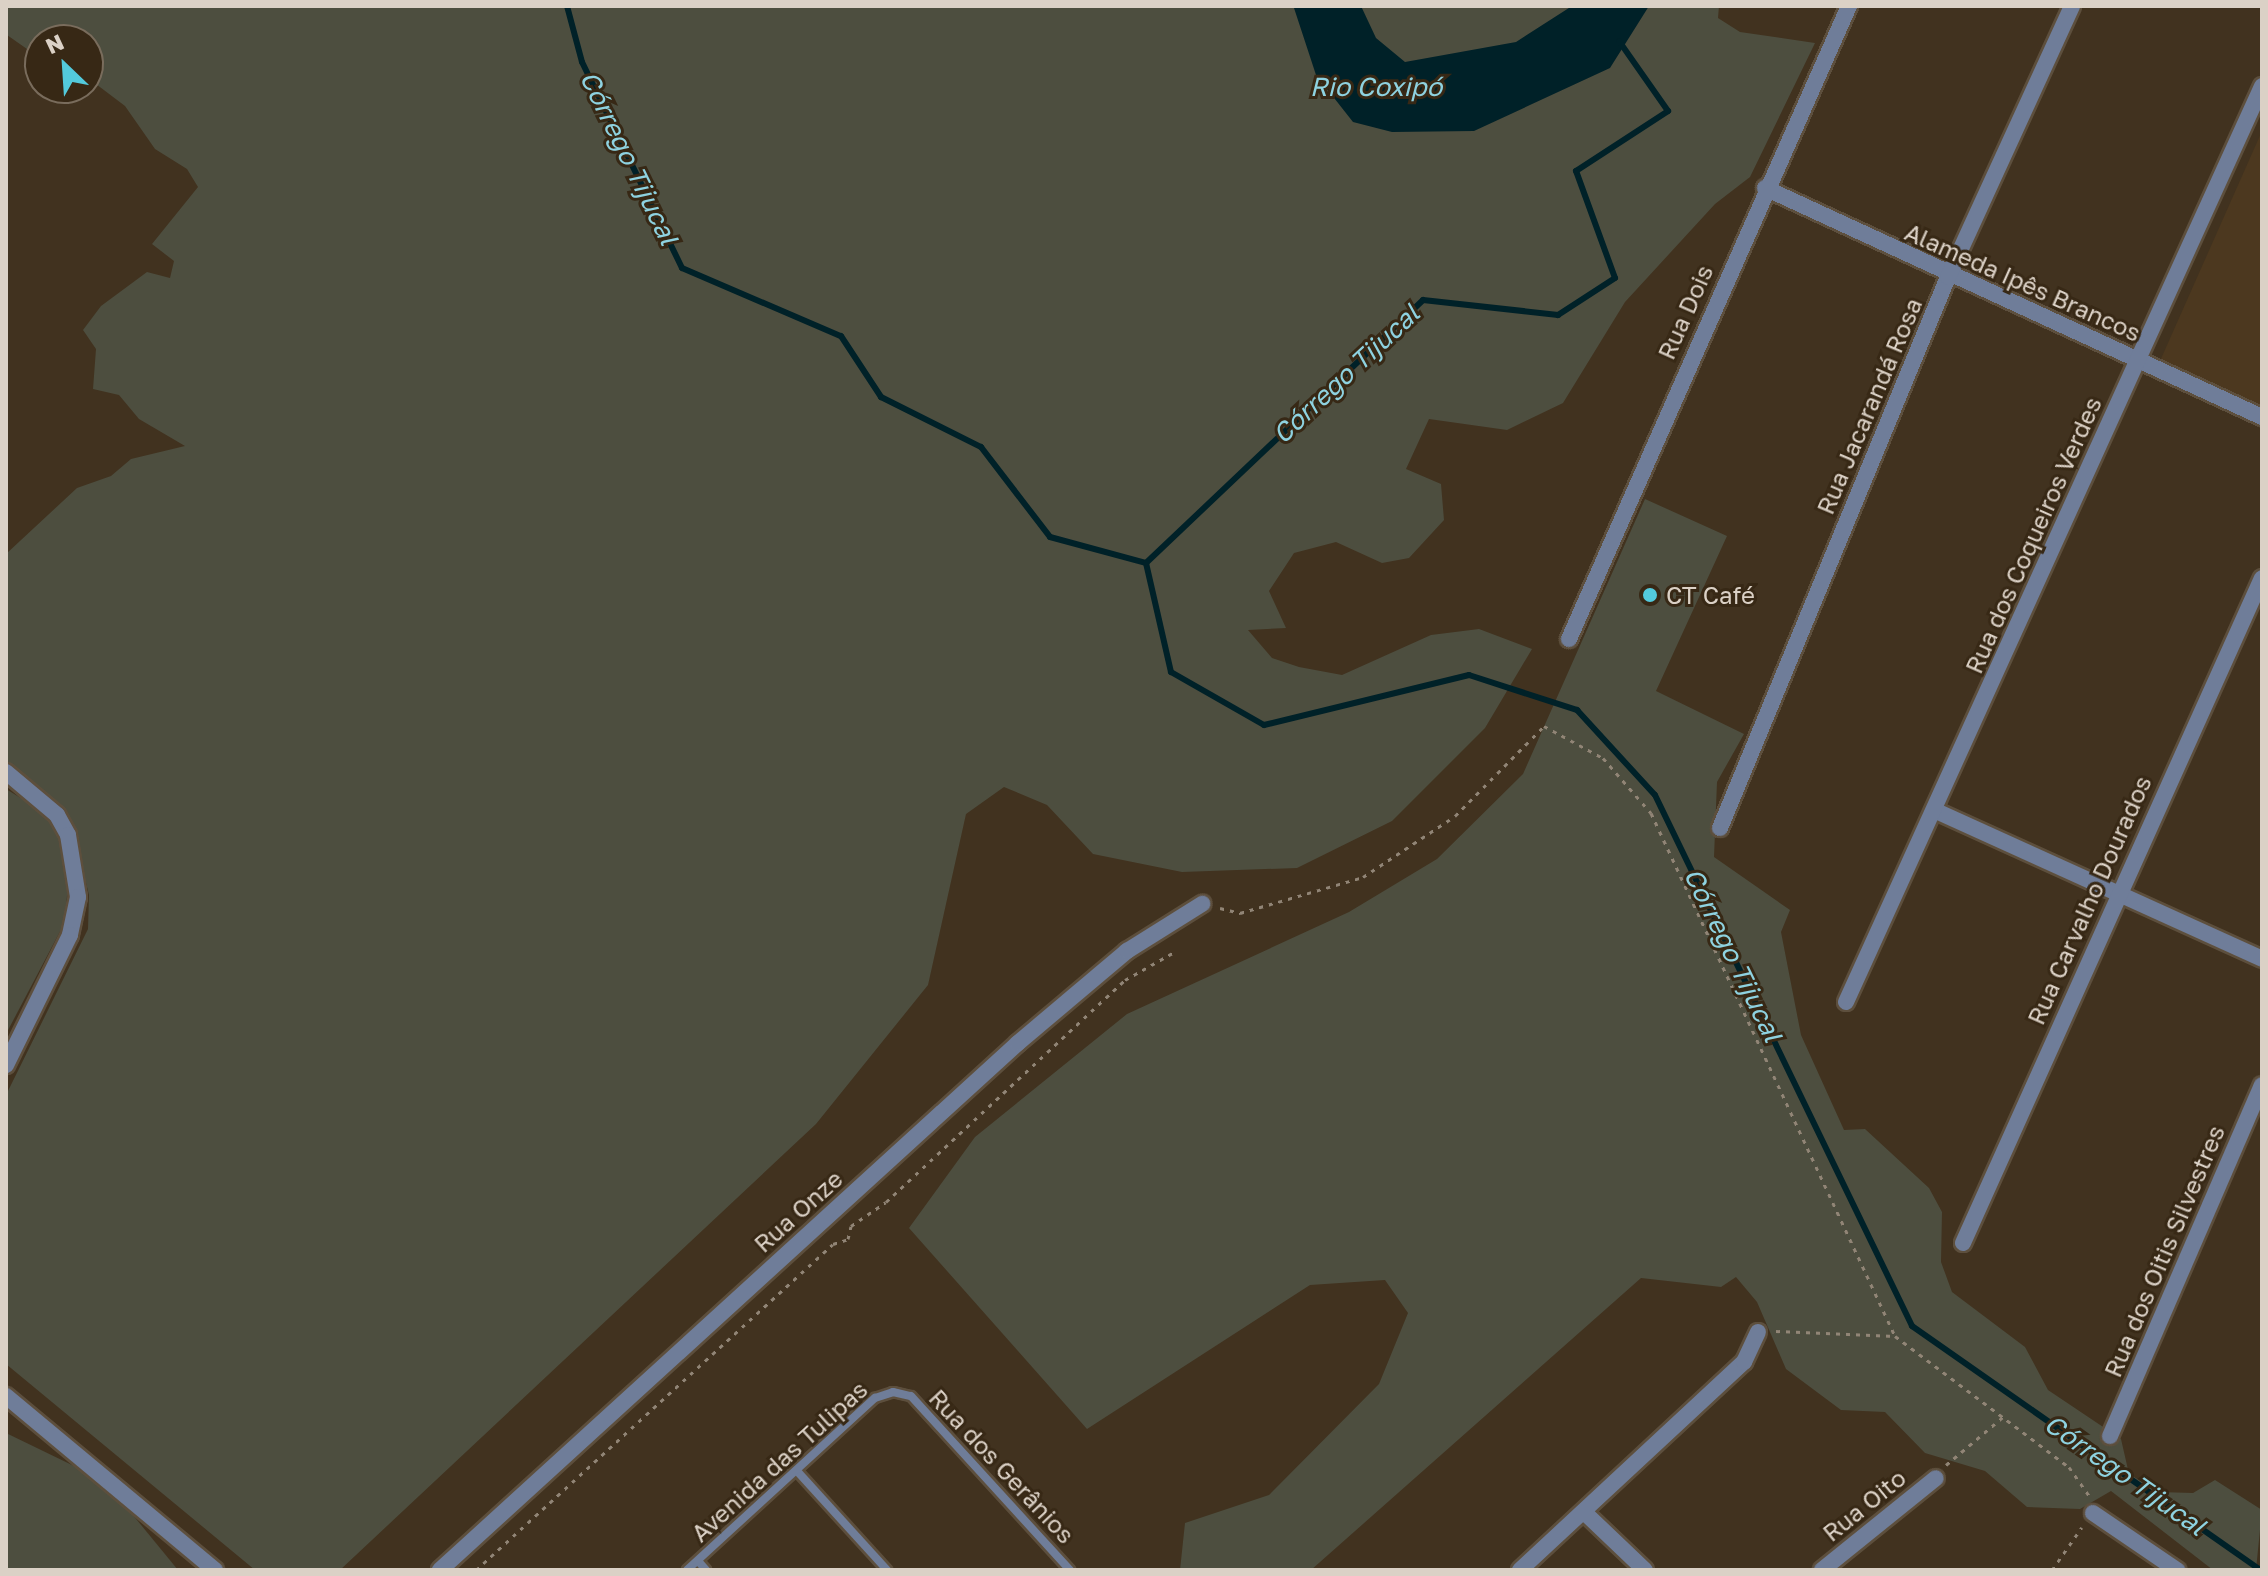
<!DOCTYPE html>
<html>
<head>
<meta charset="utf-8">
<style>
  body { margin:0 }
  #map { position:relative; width:2268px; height:1576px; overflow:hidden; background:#41321f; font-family:"Golos Text",sans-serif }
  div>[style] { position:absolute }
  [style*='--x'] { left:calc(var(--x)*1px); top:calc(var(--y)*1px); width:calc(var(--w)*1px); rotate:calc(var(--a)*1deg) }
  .built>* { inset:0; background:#4c381f }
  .green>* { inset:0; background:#4d4e3f }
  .water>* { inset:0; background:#002128 }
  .stream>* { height:6px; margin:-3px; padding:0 3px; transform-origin:3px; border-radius:3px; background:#002128 }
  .path>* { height:3px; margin-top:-1.5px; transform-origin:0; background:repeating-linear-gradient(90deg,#918576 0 4px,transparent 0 10px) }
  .roads { filter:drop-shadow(2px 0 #5d4f3d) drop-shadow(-2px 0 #5d4f3d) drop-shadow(0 2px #5d4f3d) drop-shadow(0 -2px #5d4f3d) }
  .service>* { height:8px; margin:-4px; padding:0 4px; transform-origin:4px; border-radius:4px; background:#6f7d99 }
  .minor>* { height:16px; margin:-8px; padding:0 8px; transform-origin:8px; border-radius:8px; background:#6f7d99 }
  .dots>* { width:22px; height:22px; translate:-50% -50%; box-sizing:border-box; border:4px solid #372815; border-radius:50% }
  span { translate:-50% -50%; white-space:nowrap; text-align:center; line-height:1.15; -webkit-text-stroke:6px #372815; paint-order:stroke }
  .street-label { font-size:24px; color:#dbd1c6 }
  .poi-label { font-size:24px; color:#dbd1c6 }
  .left { translate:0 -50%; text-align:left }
  .water-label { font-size:26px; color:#8ed2e0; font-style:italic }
  .frame { position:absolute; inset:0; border:8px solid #dbd1c6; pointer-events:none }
  .north { position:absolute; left:24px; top:24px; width:80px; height:80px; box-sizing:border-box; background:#372815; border:2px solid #796c5c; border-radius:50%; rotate:335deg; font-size:22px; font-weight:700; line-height:32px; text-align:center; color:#dbd1c6 }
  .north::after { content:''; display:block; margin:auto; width:28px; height:36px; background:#53cadc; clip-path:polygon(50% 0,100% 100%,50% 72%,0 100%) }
</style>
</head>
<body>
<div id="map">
  <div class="built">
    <i style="clip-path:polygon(2262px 131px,2262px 406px,2160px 361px)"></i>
  </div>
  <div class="green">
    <i style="clip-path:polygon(6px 6px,1719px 6px,1718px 18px,1740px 32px,1815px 43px,1750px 177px,1715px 204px,1625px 302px,1563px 403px,1507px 430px,1429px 419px,1406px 469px,1441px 484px,1444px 520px,1409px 558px,1382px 563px,1336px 542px,1294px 553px,1269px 591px,1286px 628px,1248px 630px,1272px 658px,1299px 667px,1342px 675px,1431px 635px,1479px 629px,1532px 649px,1485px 728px,1392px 821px,1297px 868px,1182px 872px,1093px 854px,1047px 805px,1004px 787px,966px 814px,928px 985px,816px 1124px,340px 1570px,255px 1570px,6px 1364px,6px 1095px,88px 929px,89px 895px,72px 827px,6px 764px,6px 554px,77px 488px,111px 476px,131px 459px,185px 446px,139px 419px,119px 395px,93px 389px,96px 349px,83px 330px,101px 306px,147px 272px,170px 278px,174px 261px,152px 244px,198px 187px,187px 169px,155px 149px,125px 106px,88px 78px,88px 40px,40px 40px,37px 56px,7px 35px)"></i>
    <i style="clip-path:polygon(1645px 499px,1727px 536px,1656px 691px,1744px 734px,1717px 782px,1714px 857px,1790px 910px,1781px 932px,1801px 1035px,1844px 1130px,1865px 1129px,1929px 1188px,1942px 1212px,1941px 1262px,1952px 1292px,2025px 1347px,2048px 1390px,2121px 1439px,2129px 1474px,2159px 1492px,2193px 1493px,2215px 1480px,2262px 1510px,2256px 1570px,2213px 1570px,2111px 1491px,2080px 1509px,2027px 1507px,1985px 1471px,1925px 1453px,1885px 1412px,1841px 1410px,1786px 1369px,1757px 1302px,1736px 1277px,1721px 1287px,1641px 1278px,1311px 1570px,1180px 1570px,1185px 1523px,1269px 1495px,1379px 1384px,1408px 1313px,1385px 1280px,1310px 1285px,1087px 1429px,909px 1228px,975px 1137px,1127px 1014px,1349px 912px,1437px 859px,1523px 774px)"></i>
    <i style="clip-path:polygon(6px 789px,42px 811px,61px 837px,69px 870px,65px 922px,6px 1034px)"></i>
    <i style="clip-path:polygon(6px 1433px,105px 1481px,178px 1570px,6px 1570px)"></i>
  </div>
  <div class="water">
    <i style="clip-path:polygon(1361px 6px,1376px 38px,1405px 62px,1516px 42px,1572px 6px,1649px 6px,1610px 68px,1474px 131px,1392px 132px,1353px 122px,1316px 75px,1294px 8px)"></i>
  </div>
  <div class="stream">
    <i style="--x:567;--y:6;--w:58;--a:75"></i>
    <i style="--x:582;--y:62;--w:229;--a:64.1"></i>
    <i style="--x:682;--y:268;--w:173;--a:23.2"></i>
    <i style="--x:841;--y:336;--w:73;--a:56.7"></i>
    <i style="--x:881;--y:397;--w:112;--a:26.6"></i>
    <i style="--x:981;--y:447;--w:113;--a:52.5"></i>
    <i style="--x:1050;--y:537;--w:99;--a:15.2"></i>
    <i style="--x:1146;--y:563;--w:112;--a:77.1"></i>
    <i style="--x:1171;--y:672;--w:107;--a:29.7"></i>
    <i style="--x:1264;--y:725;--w:211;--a:-13.7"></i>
    <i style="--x:1469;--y:675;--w:114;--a:18"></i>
    <i style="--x:1577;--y:710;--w:115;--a:47.5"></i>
    <i style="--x:1655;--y:795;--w:590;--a:64.17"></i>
    <i style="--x:1912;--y:1326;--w:426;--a:35"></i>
    <i style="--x:1146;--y:563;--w:382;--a:-43.5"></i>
    <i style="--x:1423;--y:300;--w:136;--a:6.3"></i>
    <i style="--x:1558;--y:315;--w:68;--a:-33"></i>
    <i style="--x:1615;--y:278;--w:114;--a:-110"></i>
    <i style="--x:1576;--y:171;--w:110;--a:-33.1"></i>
    <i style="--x:1668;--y:111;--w:85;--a:-125"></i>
  </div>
  <div class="path">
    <i style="--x:1220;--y:908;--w:21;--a:14"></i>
    <i style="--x:1240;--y:913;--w:128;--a:-16.3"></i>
    <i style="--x:1363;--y:877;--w:110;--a:-33.5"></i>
    <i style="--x:1455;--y:816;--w:127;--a:-45.3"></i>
    <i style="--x:1544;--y:726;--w:67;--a:28.5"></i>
    <i style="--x:1603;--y:758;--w:73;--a:48.9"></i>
    <i style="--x:1651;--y:813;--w:577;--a:64.99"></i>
    <i style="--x:1776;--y:1331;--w:119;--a:2.4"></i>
    <i style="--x:1895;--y:1336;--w:218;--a:37"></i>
    <i style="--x:2069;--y:1467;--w:35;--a:55"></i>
    <i style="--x:1946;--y:1465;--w:75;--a:-40.1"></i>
    <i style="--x:476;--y:1570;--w:483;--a:-42.4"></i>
    <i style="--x:833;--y:1244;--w:16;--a:-18"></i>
    <i style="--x:848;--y:1239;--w:13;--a:-77"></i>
    <i style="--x:851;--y:1226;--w:42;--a:-34.4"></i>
    <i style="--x:886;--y:1202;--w:326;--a:-42.9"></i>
    <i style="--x:1125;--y:980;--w:59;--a:-29.6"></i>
    <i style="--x:2052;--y:1570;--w:52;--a:-55.1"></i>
  </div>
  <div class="roads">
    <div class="service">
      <i style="--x:797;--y:1471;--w:134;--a:47.7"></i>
      <i style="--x:698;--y:1561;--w:12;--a:48"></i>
      <i style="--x:687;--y:1570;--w:255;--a:-42.5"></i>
      <i style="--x:875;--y:1398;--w:19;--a:-18"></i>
      <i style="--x:893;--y:1392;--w:18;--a:13"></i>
      <i style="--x:911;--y:1396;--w:236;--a:47.6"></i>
    </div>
    <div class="minor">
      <i style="--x:1765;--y:188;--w:547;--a:24.74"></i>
      <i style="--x:1569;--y:639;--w:692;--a:-66.14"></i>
      <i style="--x:6;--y:772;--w:67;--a:40.1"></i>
      <i style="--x:57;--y:815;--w:23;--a:61"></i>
      <i style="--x:68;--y:835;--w:63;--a:80.8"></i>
      <i style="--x:78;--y:897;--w:39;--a:102"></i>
      <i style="--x:70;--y:935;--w:145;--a:116.2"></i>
      <i style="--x:1934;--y:810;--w:360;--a:24.4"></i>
      <i style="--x:1720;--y:828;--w:596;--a:-67.52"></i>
      <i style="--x:1948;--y:277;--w:298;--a:-65.4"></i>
      <i style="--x:1846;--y:1002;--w:1006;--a:-65.57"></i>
      <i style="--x:1963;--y:1243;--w:729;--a:-65.79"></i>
      <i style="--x:6;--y:1396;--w:272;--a:39.8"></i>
      <i style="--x:2110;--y:1436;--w:382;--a:-66.6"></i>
      <i style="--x:1584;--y:1512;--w:84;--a:43.6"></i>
      <i style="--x:2093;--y:1513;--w:102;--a:34.2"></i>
      <i style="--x:440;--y:1570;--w:782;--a:-42.36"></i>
      <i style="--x:1018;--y:1043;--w:143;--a:-40.2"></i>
      <i style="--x:1127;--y:951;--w:89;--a:-32.1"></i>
      <i style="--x:1520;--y:1570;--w:306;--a:-42.9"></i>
      <i style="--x:1744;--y:1362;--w:33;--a:-65"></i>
      <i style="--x:1822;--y:1570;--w:146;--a:-38.9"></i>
    </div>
  </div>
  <div class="dots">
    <i style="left:1650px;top:595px;background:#53cadc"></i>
  </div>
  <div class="street-label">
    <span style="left:2023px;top:282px;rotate:24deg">Alameda Ipês Brancos</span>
    <span style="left:1685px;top:312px;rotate:-66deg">Rua Dois</span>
    <span style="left:1869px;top:406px;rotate:-67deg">Rua Jacarandá Rosa</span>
    <span style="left:2033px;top:535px;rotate:-66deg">Rua dos Coqueiros Verdes</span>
    <span style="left:2089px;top:900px;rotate:-66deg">Rua Carvalho Dourados</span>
    <span style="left:798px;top:1211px;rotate:-42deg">Rua Onze</span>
    <span style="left:2164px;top:1251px;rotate:-67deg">Rua dos Oitis Silvestres</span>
    <span style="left:779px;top:1461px;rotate:-42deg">Avenida das Tulipas</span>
    <span style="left:1002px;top:1466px;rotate:47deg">Rua dos Gerânios</span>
    <span style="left:1864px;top:1505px;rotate:-39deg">Rua Oito</span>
  </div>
  <div class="poi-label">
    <span class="left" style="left:1666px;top:595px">CT Café</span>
  </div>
  <div class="water-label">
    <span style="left:1376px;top:87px">Rio Coxipó</span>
    <span style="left:629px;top:158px;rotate:64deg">Córrego Tijucal</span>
    <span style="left:1346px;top:374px;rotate:-43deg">Córrego Tijucal</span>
    <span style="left:1733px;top:955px;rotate:64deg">Córrego Tijucal</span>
    <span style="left:2125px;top:1475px;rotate:35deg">Córrego Tijucal</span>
  </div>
  <div class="frame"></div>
  <div class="north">N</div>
</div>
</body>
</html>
